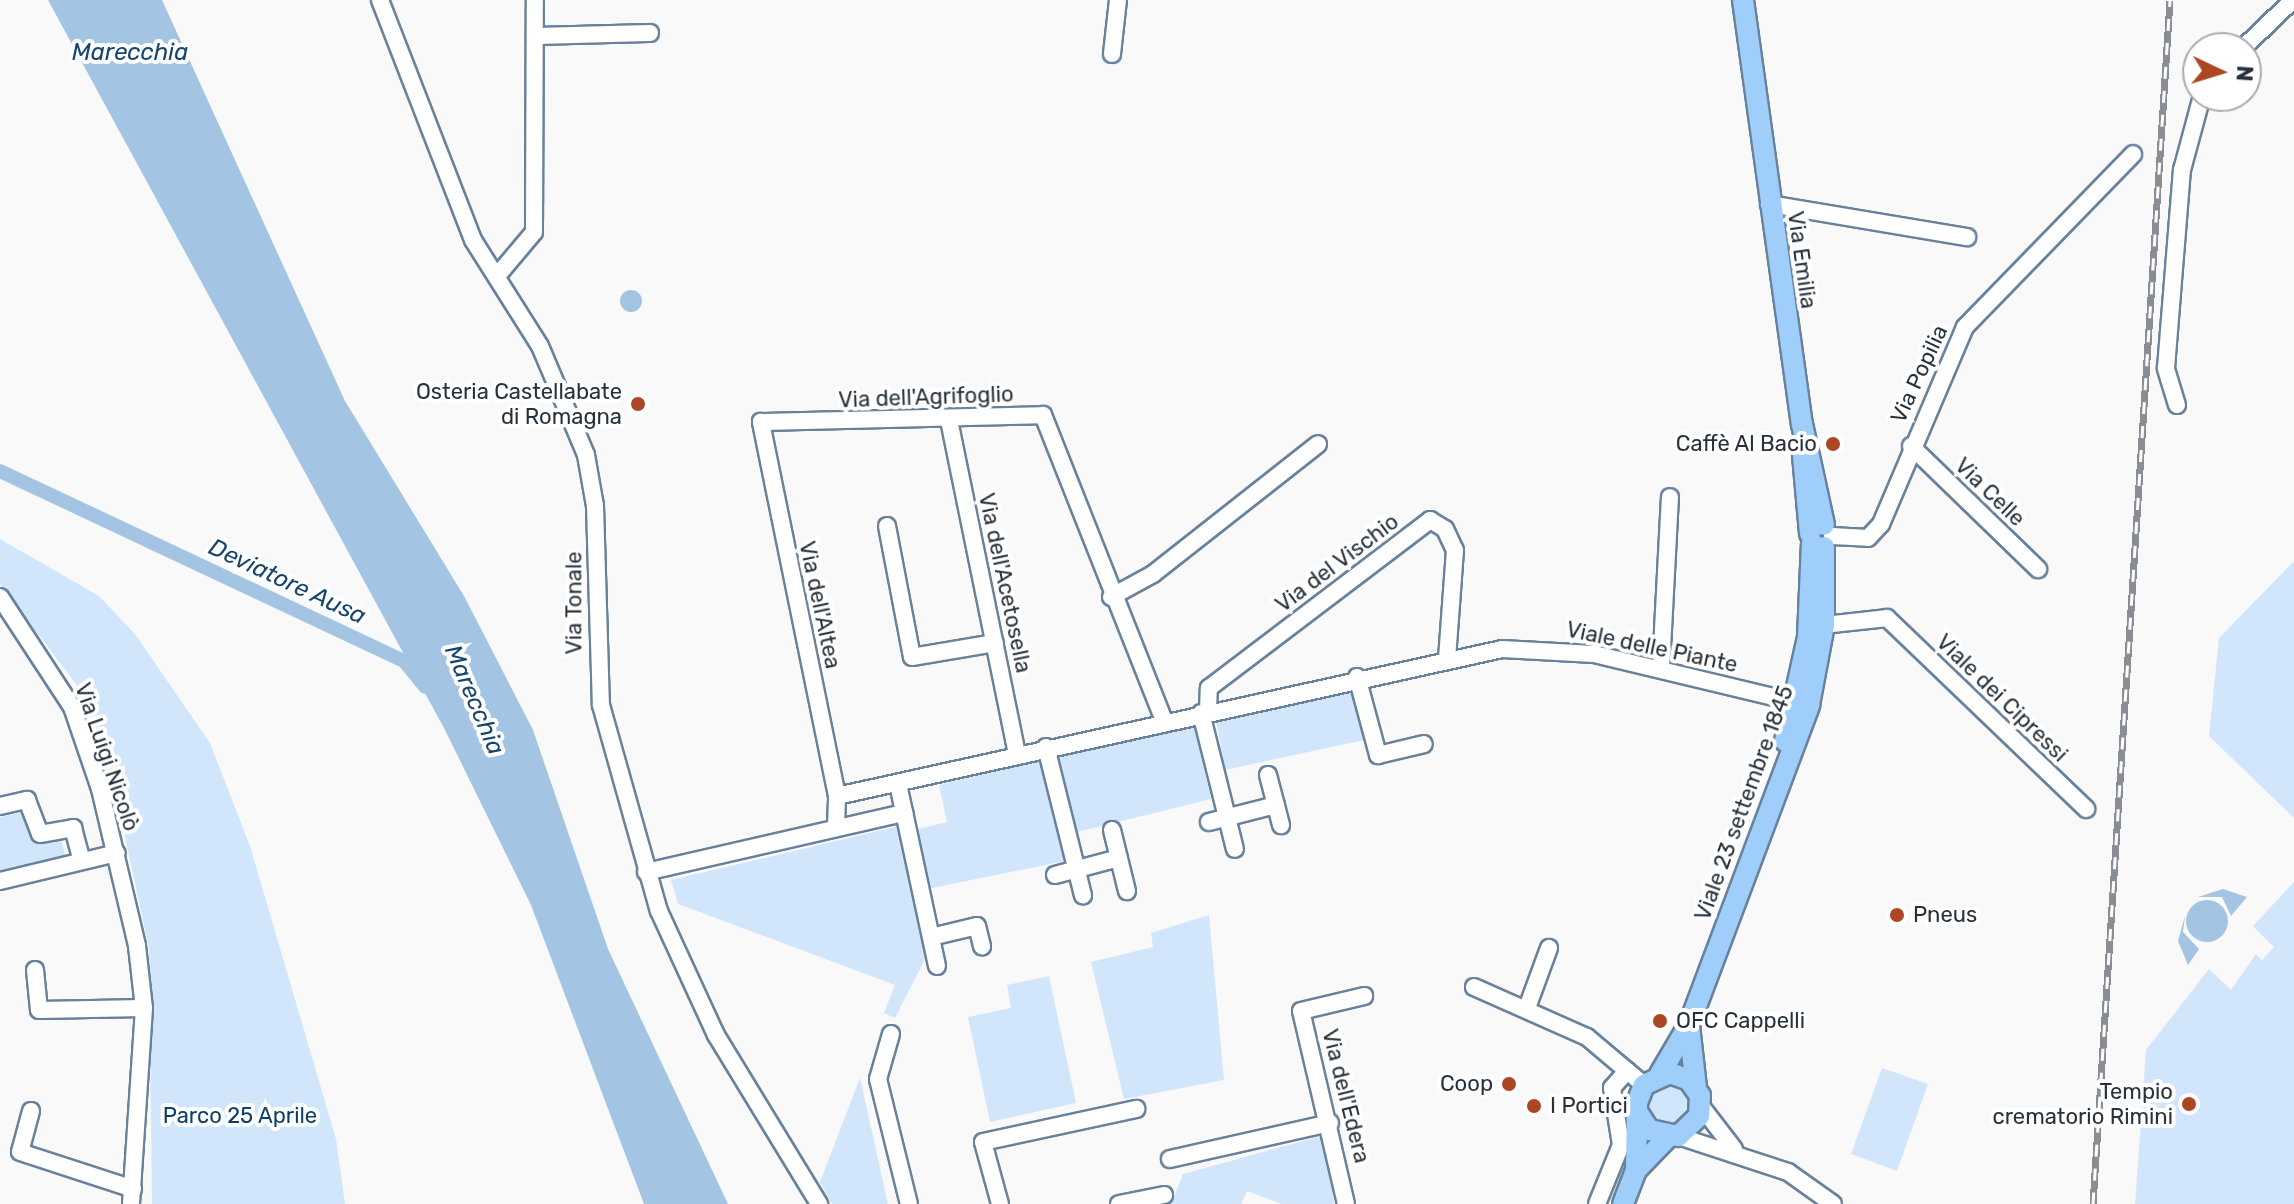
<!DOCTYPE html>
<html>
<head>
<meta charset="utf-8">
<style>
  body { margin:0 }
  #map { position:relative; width:2294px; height:1204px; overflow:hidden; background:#f9f9f9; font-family:Rubik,sans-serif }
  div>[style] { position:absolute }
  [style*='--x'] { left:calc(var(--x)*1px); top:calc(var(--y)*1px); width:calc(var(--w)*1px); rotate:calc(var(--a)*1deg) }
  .green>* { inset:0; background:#d1e6fb }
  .round { border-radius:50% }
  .water>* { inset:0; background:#a4c4e4 }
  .canal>* { height:14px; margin:-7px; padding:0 7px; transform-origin:7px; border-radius:7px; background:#a4c4e4 }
  .roads { filter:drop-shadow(2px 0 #68829c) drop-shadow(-2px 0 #68829c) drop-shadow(0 2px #68829c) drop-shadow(0 -2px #68829c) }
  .minor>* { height:16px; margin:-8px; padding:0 8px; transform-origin:8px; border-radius:8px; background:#fff }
  .major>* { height:20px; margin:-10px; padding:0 10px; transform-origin:10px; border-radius:10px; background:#9fcefa }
  .rail>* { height:7px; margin-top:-3.5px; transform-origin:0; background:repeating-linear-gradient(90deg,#fff 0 12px,#888e93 0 24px); box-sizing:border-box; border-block:2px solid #888e93 }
  .dots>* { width:22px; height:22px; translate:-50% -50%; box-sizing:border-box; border:4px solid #fff; border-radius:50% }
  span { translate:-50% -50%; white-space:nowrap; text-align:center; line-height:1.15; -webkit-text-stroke:8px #fff; paint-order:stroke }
  .street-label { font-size:22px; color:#26313b }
  .poi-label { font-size:22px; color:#26313b }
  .right { translate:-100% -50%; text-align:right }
  .left { translate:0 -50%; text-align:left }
  .park-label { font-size:22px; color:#0d3f67 }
  .water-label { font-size:24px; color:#15456e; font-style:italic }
  .north { position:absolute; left:2182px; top:32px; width:80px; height:80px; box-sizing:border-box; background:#fff; border:2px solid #a8adb1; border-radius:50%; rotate:94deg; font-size:22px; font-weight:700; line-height:32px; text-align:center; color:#26313b }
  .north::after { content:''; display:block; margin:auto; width:28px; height:36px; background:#ad4623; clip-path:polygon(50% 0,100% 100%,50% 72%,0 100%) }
</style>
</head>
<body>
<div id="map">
  <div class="green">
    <i style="clip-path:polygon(0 539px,99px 596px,135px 634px,210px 743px,250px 846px,336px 1139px,345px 1204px,152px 1204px,149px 948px,114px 786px,76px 684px,0 584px)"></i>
    <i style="clip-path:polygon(2294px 561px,2294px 818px,2209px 736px,2219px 638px)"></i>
    <i style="clip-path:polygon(1353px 690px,1364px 740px,1225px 770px,1216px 720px)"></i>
    <i style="clip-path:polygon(1194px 726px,1211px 799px,1077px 832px,1058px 755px)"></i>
    <i style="clip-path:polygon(1042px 760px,1065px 861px,927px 889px,914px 830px,947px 822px,939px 785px)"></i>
    <i style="clip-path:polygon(24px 812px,61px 839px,65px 855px,0 874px,0 817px)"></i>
    <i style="clip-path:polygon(899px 826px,928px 953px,895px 1018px,884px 1013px,895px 985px,678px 904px,671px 880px)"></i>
    <i style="clip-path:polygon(2294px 882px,2294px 1204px,2135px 1204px,2146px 1050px,2209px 969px,2231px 990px,2256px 954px,2262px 960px,2274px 947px,2253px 926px)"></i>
    <i style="clip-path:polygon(1209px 915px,1224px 1080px,1124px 1099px,1091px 962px,1153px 947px,1151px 933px)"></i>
    <i style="clip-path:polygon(1049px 976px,1076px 1103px,990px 1122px,968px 1017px,1011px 1008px,1007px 985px)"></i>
    <i style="clip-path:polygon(1882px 1068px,1928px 1084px,1897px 1171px,1851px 1154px)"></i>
    <i style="clip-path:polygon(860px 1078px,888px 1204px,832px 1204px,820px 1182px)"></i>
    <i class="round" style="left:1648px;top:1084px;width:42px;height:42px"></i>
    <i style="clip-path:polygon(1325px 1135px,1334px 1204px,1282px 1204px,1247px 1191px,1241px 1204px,1171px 1204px,1183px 1174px)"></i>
  </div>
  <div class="water">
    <i style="clip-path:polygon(48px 0,162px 0,345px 401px,464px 596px,533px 730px,608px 949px,728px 1204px,644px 1204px,531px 905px,444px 728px)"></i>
    <i class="round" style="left:620px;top:290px;width:22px;height:22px"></i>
    <i style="clip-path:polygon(2223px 889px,2247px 897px,2231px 916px,2222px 897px,2198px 897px)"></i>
    <i class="round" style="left:2186px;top:900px;width:42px;height:42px"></i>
    <i style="clip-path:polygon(2185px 916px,2183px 932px,2199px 949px,2188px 965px,2178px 941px)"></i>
  </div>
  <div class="canal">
    <i style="--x:0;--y:471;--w:448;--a:25.2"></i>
    <i style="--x:405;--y:662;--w:32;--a:51"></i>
  </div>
  <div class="roads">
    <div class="minor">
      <i style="--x:380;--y:0;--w:257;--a:68.8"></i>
      <i style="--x:473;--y:240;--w:125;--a:57.7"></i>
      <i style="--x:540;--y:346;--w:118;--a:67.1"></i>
      <i style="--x:586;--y:455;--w:52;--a:80"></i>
      <i style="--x:595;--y:506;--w:199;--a:88.3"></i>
      <i style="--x:601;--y:705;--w:214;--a:74.3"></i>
      <i style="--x:659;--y:911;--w:136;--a:65.3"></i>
      <i style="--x:716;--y:1035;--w:198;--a:58.6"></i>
      <i style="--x:535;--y:36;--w:115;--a:-1.5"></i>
      <i style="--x:2243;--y:48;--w:69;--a:-43.8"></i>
      <i style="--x:1112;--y:54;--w:54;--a:-83.7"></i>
      <i style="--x:1769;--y:204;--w:201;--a:9.5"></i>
      <i style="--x:497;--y:276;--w:57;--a:-49.9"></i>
      <i style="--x:534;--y:232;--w:232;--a:-89.8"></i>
      <i style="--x:2177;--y:405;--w:39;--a:-107"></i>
      <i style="--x:2166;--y:368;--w:199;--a:-85.4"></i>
      <i style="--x:2182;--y:170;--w:77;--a:-74.9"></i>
      <i style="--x:949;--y:420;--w:341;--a:78.5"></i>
      <i style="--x:1911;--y:446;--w:177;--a:44.1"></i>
      <i style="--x:887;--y:526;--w:133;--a:79.2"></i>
      <i style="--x:912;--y:657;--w:84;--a:-9.6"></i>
      <i style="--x:1832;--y:536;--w:36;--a:3"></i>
      <i style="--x:1868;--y:538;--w:19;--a:-47"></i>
      <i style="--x:1881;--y:524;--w:214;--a:-66.9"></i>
      <i style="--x:1965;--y:327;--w:241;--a:-45.8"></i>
      <i style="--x:0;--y:597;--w:131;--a:56.8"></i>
      <i style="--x:72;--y:707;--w:87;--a:71.1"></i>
      <i style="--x:100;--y:789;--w:161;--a:76.7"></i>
      <i style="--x:137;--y:946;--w:62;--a:83.6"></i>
      <i style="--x:144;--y:1008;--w:196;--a:93.8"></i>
      <i style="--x:1111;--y:597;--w:48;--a:-28.7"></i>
      <i style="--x:1153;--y:574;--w:210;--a:-38.2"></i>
      <i style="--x:1824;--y:625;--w:63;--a:-6.3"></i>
      <i style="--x:1887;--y:618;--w:276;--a:43.8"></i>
      <i style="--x:1661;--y:668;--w:171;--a:-87"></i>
      <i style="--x:1357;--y:677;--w:81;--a:74.9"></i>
      <i style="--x:1378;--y:755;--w:47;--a:-13.4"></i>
      <i style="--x:1208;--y:711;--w:23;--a:-88"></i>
      <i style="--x:1209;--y:688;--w:278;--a:-37.2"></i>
      <i style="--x:1430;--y:520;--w:17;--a:31"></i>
      <i style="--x:1445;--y:529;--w:23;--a:65"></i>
      <i style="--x:1455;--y:550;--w:108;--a:94.2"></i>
      <i style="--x:1201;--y:713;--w:140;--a:76"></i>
      <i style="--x:1046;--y:747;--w:153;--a:76"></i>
      <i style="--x:1268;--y:775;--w:52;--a:75.4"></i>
      <i style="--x:898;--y:784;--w:186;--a:77.9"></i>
      <i style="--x:837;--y:796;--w:681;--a:-12.46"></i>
      <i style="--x:1502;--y:649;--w:92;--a:3.1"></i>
      <i style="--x:1594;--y:654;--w:206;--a:13.5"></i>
      <i style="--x:0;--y:806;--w:28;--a:-13"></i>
      <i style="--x:27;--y:800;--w:36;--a:69"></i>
      <i style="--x:40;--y:834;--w:34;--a:-10"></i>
      <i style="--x:73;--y:828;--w:34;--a:75"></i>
      <i style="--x:1209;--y:822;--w:69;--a:-14.2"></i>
      <i style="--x:836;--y:827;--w:31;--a:-88"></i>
      <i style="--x:837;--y:796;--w:382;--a:-101.5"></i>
      <i style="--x:761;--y:422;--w:282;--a:-1.4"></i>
      <i style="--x:1043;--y:415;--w:329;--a:68.4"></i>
      <i style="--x:1112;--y:830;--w:63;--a:76.2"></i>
      <i style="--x:646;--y:872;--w:265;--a:-12.9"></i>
      <i style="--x:1055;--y:875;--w:66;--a:-14.9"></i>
      <i style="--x:0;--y:881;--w:120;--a:-13.5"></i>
      <i style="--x:931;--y:937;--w:47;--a:-13.4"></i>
      <i style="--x:977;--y:926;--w:21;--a:76"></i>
      <i style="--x:35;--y:970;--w:40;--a:84.3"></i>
      <i style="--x:39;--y:1010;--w:105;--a:-1.1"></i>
      <i style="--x:1474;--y:987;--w:124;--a:23.9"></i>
      <i style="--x:1587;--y:1037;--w:75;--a:40.1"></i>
      <i style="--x:1527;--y:1008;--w:64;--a:-69.9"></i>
      <i style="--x:891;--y:1034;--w:47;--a:106.1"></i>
      <i style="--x:878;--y:1079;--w:129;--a:76.1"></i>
      <i style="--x:1701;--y:1106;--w:54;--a:52.5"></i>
      <i style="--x:31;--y:1111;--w:42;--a:105"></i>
      <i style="--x:20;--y:1152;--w:119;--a:18.1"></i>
      <i style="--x:1678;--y:1136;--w:116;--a:18.1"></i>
      <i style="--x:1788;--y:1172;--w:55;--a:35.4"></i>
      <i style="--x:1170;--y:1159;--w:164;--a:-12.7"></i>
      <i style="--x:1000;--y:1204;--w:64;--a:-105.3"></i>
      <i style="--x:983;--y:1142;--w:157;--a:-12.2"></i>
      <i style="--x:1119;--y:1204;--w:46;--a:-11.3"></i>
      <i style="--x:1346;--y:1204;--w:198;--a:-103.1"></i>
      <i style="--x:1301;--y:1011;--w:65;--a:-13.4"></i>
      <i style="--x:1597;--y:1204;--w:64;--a:-67.9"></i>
      <i style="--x:1621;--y:1145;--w:58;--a:-99"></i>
      <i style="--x:1612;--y:1088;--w:23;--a:-49"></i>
    </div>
    <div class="major">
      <i style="--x:1743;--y:0;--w:428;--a:82.1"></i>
      <i style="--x:1802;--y:424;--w:103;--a:77.7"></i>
      <i style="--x:1802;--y:444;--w:90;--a:84.9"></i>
      <i style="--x:1785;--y:741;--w:107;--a:-77.5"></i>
      <i style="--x:1808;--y:637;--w:94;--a:-87.6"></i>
      <i style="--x:1689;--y:1025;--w:62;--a:83.6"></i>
      <i style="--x:1660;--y:1074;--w:57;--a:-59.4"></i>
      <i style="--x:1689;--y:1025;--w:342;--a:-69.4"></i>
      <i style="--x:1809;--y:705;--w:81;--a:-79.4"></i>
      <i style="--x:1824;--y:625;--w:78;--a:-90"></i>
      <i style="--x:1636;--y:1170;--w:67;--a:-89.1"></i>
      <i style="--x:1637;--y:1103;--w:19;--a:-69"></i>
      <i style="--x:1644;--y:1085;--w:29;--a:-25"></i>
      <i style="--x:1670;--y:1073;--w:20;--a:20"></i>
      <i style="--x:1689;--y:1080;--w:19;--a:55"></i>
      <i style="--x:1700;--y:1096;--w:20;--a:93"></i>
      <i style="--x:1699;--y:1116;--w:29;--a:136"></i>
      <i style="--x:1678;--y:1136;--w:30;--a:-168"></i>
      <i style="--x:1649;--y:1130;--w:20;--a:-123"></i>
      <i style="--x:1623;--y:1204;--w:36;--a:-69"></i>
      <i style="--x:1636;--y:1170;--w:46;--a:-45.9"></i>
    </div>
  </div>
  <div class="rail">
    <i style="--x:2093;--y:1204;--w:1206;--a:-86.34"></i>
  </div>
  <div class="dots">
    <i style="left:638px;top:404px;background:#ad4623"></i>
    <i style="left:1833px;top:444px;background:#ad4623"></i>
    <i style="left:1897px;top:915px;background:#ad4623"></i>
    <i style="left:1660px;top:1021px;background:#ad4623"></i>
    <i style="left:1509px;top:1084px;background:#ad4623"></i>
    <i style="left:2189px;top:1104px;background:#ad4623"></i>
    <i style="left:1534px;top:1106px;background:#ad4623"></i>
  </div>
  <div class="street-label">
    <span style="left:1802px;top:260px;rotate:82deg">Via Emilia</span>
    <span style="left:1919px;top:374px;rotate:-65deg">Via Popilia</span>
    <span style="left:926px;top:397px;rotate:-2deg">Via dell'Agrifoglio</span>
    <span style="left:1990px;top:492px;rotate:44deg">Via Celle</span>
    <span style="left:1337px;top:563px;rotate:-37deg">Via del Vischio</span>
    <span style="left:1005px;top:583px;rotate:78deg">Via dell'Acetosella</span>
    <span style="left:574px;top:603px;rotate:-90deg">Via Tonale</span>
    <span style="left:820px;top:605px;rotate:78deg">Via dell'Altea</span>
    <span style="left:1652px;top:647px;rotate:12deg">Viale delle Piante</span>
    <span style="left:2002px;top:698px;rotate:44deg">Viale dei Cipressi</span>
    <span style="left:107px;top:757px;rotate:71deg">Via Luigi Nicolò</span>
    <span style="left:1744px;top:803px;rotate:-70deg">Viale 23 settembre 1845</span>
    <span style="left:1346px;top:1096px;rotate:76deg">Via dell'Edera</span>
  </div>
  <div class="poi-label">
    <span class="right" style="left:622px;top:404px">Osteria Castellabate<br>di Romagna</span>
    <span class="right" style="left:1817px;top:444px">Caffè Al Bacio</span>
    <span class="left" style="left:1913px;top:915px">Pneus</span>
    <span class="left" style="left:1676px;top:1021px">OFC Cappelli</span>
    <span class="right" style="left:1493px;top:1084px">Coop</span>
    <span class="right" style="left:2173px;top:1104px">Tempio<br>crematorio Rimini</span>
    <span class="left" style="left:1550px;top:1106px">I Portici</span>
  </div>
  <div class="park-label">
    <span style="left:240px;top:1116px">Parco 25 Aprile</span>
  </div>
  <div class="water-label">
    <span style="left:130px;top:53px">Marecchia</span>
    <span style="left:287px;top:582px;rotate:25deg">Deviatore Ausa</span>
    <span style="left:474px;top:700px;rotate:67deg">Marecchia</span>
  </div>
  <div class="north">N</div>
</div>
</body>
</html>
